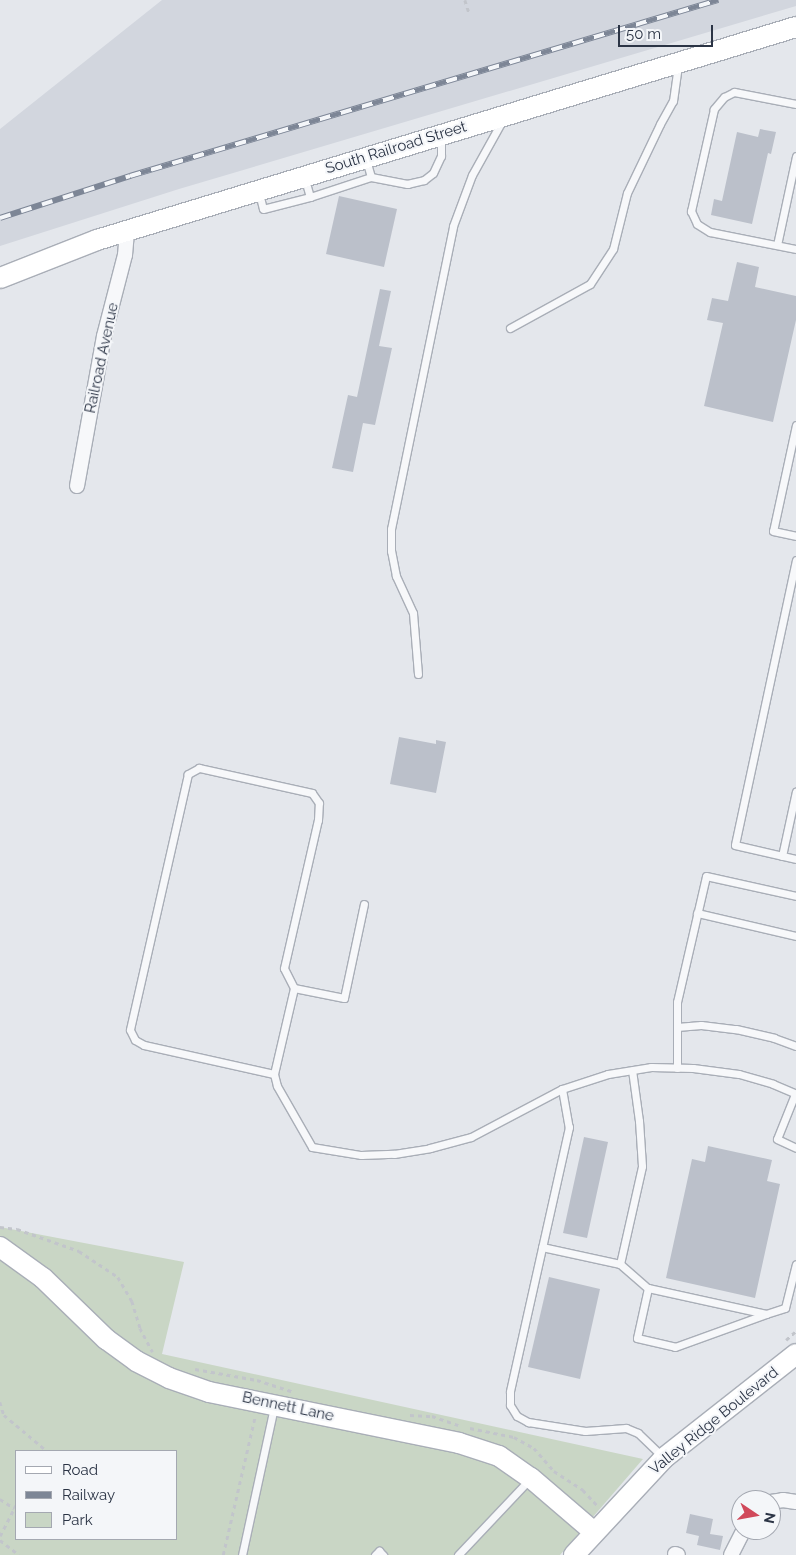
<!DOCTYPE html>
<html>
<head>
<meta charset="utf-8">
<style>
  body { margin:0 }
  #map { position:relative; width:796px; height:1555px; overflow:hidden; background:#e4e7ec; font-family:Raleway,sans-serif }
  div>[style] { position:absolute }
  [style*='--x'] { left:calc(var(--x)*1px); top:calc(var(--y)*1px); width:calc(var(--w)*1px); rotate:calc(var(--a)*1deg) }
  .built>* { inset:0; background:#d2d6de }
  .green>* { inset:0; background:#c9d6c5 }
  .building>* { inset:0; background:#bbc0ca }
  .path>* { height:2.5px; margin-top:-1.25px; transform-origin:0; background:repeating-linear-gradient(90deg,#c2c5cb 0 4px,transparent 0 8px) }
  .roads { filter:drop-shadow(1px 0 #a9aeb7) drop-shadow(-1px 0 #a9aeb7) drop-shadow(0 1px #a9aeb7) drop-shadow(0 -1px #a9aeb7) }
  .lane>* { height:7px; margin:-3.5px; padding:0 3.5px; transform-origin:3.5px; border-radius:3.5px; background:#f7f8fa }
  .street>* { height:14px; margin:-7px; padding:0 7px; transform-origin:7px; border-radius:7px; background:#f7f8fa }
  .secondary>* { height:20px; margin:-10px; padding:0 10px; transform-origin:10px; border-radius:10px; background:#fff }
  .rail>* { height:5.5px; margin-top:-2.75px; transform-origin:0; background:repeating-linear-gradient(90deg,#f4f6f9 0 11px,#7d8696 0 22px); box-sizing:border-box; border-block:1px solid #7d8696 }
  span { translate:-50% -50%; white-space:nowrap; text-align:center; line-height:1.15; -webkit-text-stroke:4px #f4f6f9; paint-order:stroke }
  .street-label { font-size:15px; color:#2b3445 }
  .legend { position:absolute; left:15px; top:1450px; width:162px; height:90px; box-sizing:border-box; background:#f4f6f9; border:1px solid #a4a8b1; margin:0; padding:6px 9px; list-style:none; font-size:15px; color:#2b3445 }
  .legend li { display:flex; align-items:center; gap:10px; height:25px }
  .legend b { width:25px; border:1px solid #a4a8b1 }
  .north { position:absolute; left:731px; top:1490px; width:50px; height:50px; box-sizing:border-box; background:#f4f6f9; border:1px solid #a4a8b1; border-radius:50%; rotate:102deg; font-size:14px; font-weight:700; line-height:20px; text-align:center; color:#2b3445 }
  .north::after { content:''; display:block; margin:auto; width:18px; height:22px; background:#d1495b; clip-path:polygon(50% 0,100% 100%,50% 72%,0 100%) }
  .scale { position:absolute; left:618px; top:25px; width:95px; height:22px; box-sizing:border-box; border:2px solid #2b3445; border-top:0; padding-left:6px; font-size:15px; line-height:18px; white-space:nowrap; color:#2b3445; -webkit-text-stroke:4px #f4f6f9; paint-order:stroke }
</style>
</head>
<body>
<div id="map">
  <div class="built">
    <i style="clip-path:polygon(162px 0,796px 0,796px 6px,179px 189px,0 246px,0 129px)"></i>
  </div>
  <div class="green">
    <i style="clip-path:polygon(evenodd,0 1227px,184px 1262px,162px 1354px,643px 1459px,560px 1555px,0 1555px,0 1227px,16px 1451px,176px 1451px,176px 1539px,16px 1539px,16px 1451px)"></i>
  </div>
  <div class="building">
    <i style="clip-path:polygon(760px 129px,776px 132px,771px 154px,768px 153px,752px 224px,711px 215px,714px 199px,722px 201px,737px 132px,758px 137px)"></i>
    <i style="clip-path:polygon(339px 196px,397px 209px,384px 267px,326px 254px)"></i>
    <i style="clip-path:polygon(737px 262px,759px 267px,755px 287px,796px 296px,796px 320px,773px 422px,704px 406px,723px 323px,707px 320px,712px 298px,728px 301px)"></i>
    <i style="clip-path:polygon(380px 289px,391px 291px,379px 346px,392px 348px,375px 425px,363px 423px,353px 472px,332px 468px,348px 395px,357px 397px)"></i>
    <i style="clip-path:polygon(399px 737px,436px 744px,436px 740px,446px 742px,436px 793px,390px 784px)"></i>
    <i style="clip-path:polygon(584px 1137px,608px 1142px,587px 1238px,563px 1233px)"></i>
    <i style="clip-path:polygon(708px 1146px,772px 1160px,767px 1181px,780px 1184px,755px 1298px,666px 1278px,692px 1159px,705px 1162px)"></i>
    <i style="clip-path:polygon(549px 1277px,600px 1289px,580px 1379px,528px 1367px)"></i>
    <i style="clip-path:polygon(690px 1514px,713px 1519px,710px 1534px,723px 1536px,720px 1550px,697px 1545px,699px 1536px,686px 1533px)"></i>
  </div>
  <div class="path">
    <i style="--x:465;--y:0;--w:13;--a:72"></i>
    <i style="--x:0;--y:1227;--w:17;--a:7"></i>
    <i style="--x:17;--y:1229;--w:66;--a:19.5"></i>
    <i style="--x:79;--y:1251;--w:47;--a:33.7"></i>
    <i style="--x:118;--y:1277;--w:28;--a:60"></i>
    <i style="--x:132;--y:1301;--w:28;--a:73"></i>
    <i style="--x:140;--y:1328;--w:27;--a:62"></i>
    <i style="--x:786;--y:1340;--w:13;--a:-42"></i>
    <i style="--x:195;--y:1369;--w:63;--a:10.1"></i>
    <i style="--x:257;--y:1380;--w:39;--a:18"></i>
    <i style="--x:0;--y:1402;--w:14;--a:73"></i>
    <i style="--x:4;--y:1415;--w:56;--a:39.9"></i>
    <i style="--x:410;--y:1415;--w:22;--a:3"></i>
    <i style="--x:432;--y:1416;--w:28;--a:19"></i>
    <i style="--x:470;--y:1428;--w:45;--a:11.6"></i>
    <i style="--x:514;--y:1437;--w:23;--a:29"></i>
    <i style="--x:534;--y:1448;--w:30;--a:49"></i>
    <i style="--x:554;--y:1471;--w:35;--a:33"></i>
    <i style="--x:583;--y:1490;--w:22;--a:47"></i>
    <i style="--x:0;--y:1499;--w:17;--a:33"></i>
    <i style="--x:14;--y:1508;--w:4;--a:-56"></i>
    <i style="--x:0;--y:1536;--w:31;--a:-63"></i>
    <i style="--x:0;--y:1540;--w:24;--a:38"></i>
    <i style="--x:223;--y:1555;--w:143;--a:-77"></i>
  </div>
  <div class="roads">
    <div class="lane">
      <i style="--x:796;--y:104;--w:63;--a:-169"></i>
      <i style="--x:734;--y:92;--w:11;--a:153"></i>
      <i style="--x:724;--y:97;--w:16;--a:130"></i>
      <i style="--x:714;--y:109;--w:105;--a:102.7"></i>
      <i style="--x:691;--y:211;--w:14;--a:65"></i>
      <i style="--x:697;--y:224;--w:15;--a:32"></i>
      <i style="--x:710;--y:232;--w:88;--a:11.2"></i>
      <i style="--x:371;--y:177;--w:37;--a:11"></i>
      <i style="--x:407;--y:184;--w:17;--a:-13"></i>
      <i style="--x:424;--y:180;--w:11;--a:-38"></i>
      <i style="--x:433;--y:173;--w:19;--a:-65"></i>
      <i style="--x:441;--y:156;--w:19;--a:-90"></i>
      <i style="--x:259;--y:193;--w:16;--a:76"></i>
      <i style="--x:263;--y:209;--w:49;--a:-14.3"></i>
      <i style="--x:310;--y:197;--w:19;--a:-106"></i>
      <i style="--x:310;--y:197;--w:64;--a:-18.2"></i>
      <i style="--x:371;--y:177;--w:18;--a:-106"></i>
      <i style="--x:777;--y:245;--w:91;--a:-77.9"></i>
      <i style="--x:510;--y:328;--w:91;--a:-28.8"></i>
      <i style="--x:590;--y:284;--w:42;--a:-56.7"></i>
      <i style="--x:613;--y:249;--w:58;--a:-76"></i>
      <i style="--x:627;--y:193;--w:76;--a:-64.4"></i>
      <i style="--x:660;--y:124;--w:26;--a:-61"></i>
      <i style="--x:673;--y:101;--w:36;--a:-82"></i>
      <i style="--x:796;--y:425;--w:108;--a:102.2"></i>
      <i style="--x:773;--y:531;--w:24;--a:12"></i>
      <i style="--x:796;--y:560;--w:291;--a:102.1"></i>
      <i style="--x:735;--y:845;--w:63;--a:12.9"></i>
      <i style="--x:418;--y:674;--w:61;--a:-94.7"></i>
      <i style="--x:413;--y:613;--w:41;--a:-114.7"></i>
      <i style="--x:396;--y:576;--w:25;--a:-101"></i>
      <i style="--x:391;--y:551;--w:22;--a:-90"></i>
      <i style="--x:391;--y:529;--w:309;--a:-78.4"></i>
      <i style="--x:453;--y:226;--w:54;--a:-69.6"></i>
      <i style="--x:472;--y:175;--w:62;--a:-60.9"></i>
      <i style="--x:782;--y:856;--w:66;--a:-77.8"></i>
      <i style="--x:697;--y:913;--w:102;--a:13.1"></i>
      <i style="--x:294;--y:988;--w:51;--a:11.3"></i>
      <i style="--x:344;--y:998;--w:96;--a:-78"></i>
      <i style="--x:677;--y:1027;--w:24;--a:-5"></i>
      <i style="--x:701;--y:1025;--w:35;--a:7"></i>
      <i style="--x:736;--y:1029;--w:39;--a:13"></i>
      <i style="--x:774;--y:1038;--w:23;--a:20"></i>
      <i style="--x:677;--y:1068;--w:66;--a:-90"></i>
      <i style="--x:677;--y:1002;--w:129;--a:-77"></i>
      <i style="--x:706;--y:876;--w:92;--a:12.5"></i>
      <i style="--x:274;--y:1074;--w:88;--a:-76.9"></i>
      <i style="--x:294;--y:988;--w:22;--a:-117"></i>
      <i style="--x:284;--y:968;--w:152;--a:-77.1"></i>
      <i style="--x:318;--y:820;--w:17;--a:-87"></i>
      <i style="--x:319;--y:803;--w:12;--a:-125"></i>
      <i style="--x:312;--y:793;--w:116;--a:-167.5"></i>
      <i style="--x:199;--y:768;--w:13;--a:151"></i>
      <i style="--x:188;--y:774;--w:262;--a:102.8"></i>
      <i style="--x:130;--y:1030;--w:11;--a:63"></i>
      <i style="--x:135;--y:1040;--w:10;--a:29"></i>
      <i style="--x:144;--y:1045;--w:133;--a:12.6"></i>
      <i style="--x:274;--y:1074;--w:12;--a:76"></i>
      <i style="--x:277;--y:1086;--w:70;--a:60.2"></i>
      <i style="--x:312;--y:1147;--w:50;--a:9.3"></i>
      <i style="--x:361;--y:1155;--w:33;--a:-2"></i>
      <i style="--x:394;--y:1154;--w:36;--a:-9"></i>
      <i style="--x:430;--y:1148;--w:42;--a:-15"></i>
      <i style="--x:471;--y:1137;--w:103;--a:-27.8"></i>
      <i style="--x:562;--y:1089;--w:48;--a:-18.1"></i>
      <i style="--x:608;--y:1074;--w:44;--a:-9.2"></i>
      <i style="--x:651;--y:1067;--w:42;--a:1.4"></i>
      <i style="--x:693;--y:1068;--w:46;--a:7.4"></i>
      <i style="--x:739;--y:1074;--w:35;--a:16"></i>
      <i style="--x:773;--y:1084;--w:25;--a:23"></i>
      <i style="--x:562;--y:1089;--w:39;--a:80"></i>
      <i style="--x:569;--y:1127;--w:271;--a:102.6"></i>
      <i style="--x:510;--y:1392;--w:13;--a:90"></i>
      <i style="--x:510;--y:1405;--w:13;--a:58"></i>
      <i style="--x:517;--y:1416;--w:13;--a:29"></i>
      <i style="--x:528;--y:1422;--w:58;--a:9"></i>
      <i style="--x:585;--y:1431;--w:41;--a:-4.2"></i>
      <i style="--x:626;--y:1428;--w:13;--a:23"></i>
      <i style="--x:638;--y:1433;--w:35;--a:44"></i>
      <i style="--x:795;--y:1094;--w:48;--a:111.8"></i>
      <i style="--x:777;--y:1139;--w:21;--a:25"></i>
      <i style="--x:542;--y:1247;--w:80;--a:12.3"></i>
      <i style="--x:620;--y:1264;--w:100;--a:-77.3"></i>
      <i style="--x:642;--y:1166;--w:45;--a:-93.8"></i>
      <i style="--x:639;--y:1121;--w:51;--a:-97.8"></i>
      <i style="--x:620;--y:1264;--w:37;--a:41"></i>
      <i style="--x:648;--y:1288;--w:121;--a:12.4"></i>
      <i style="--x:766;--y:1314;--w:20;--a:-18"></i>
      <i style="--x:785;--y:1308;--w:45;--a:-76"></i>
      <i style="--x:648;--y:1288;--w:51;--a:102.4"></i>
      <i style="--x:637;--y:1338;--w:39;--a:13"></i>
      <i style="--x:675;--y:1347;--w:97;--a:-19.9"></i>
      <i style="--x:242;--y:1555;--w:151;--a:-77.8"></i>
      <i style="--x:375;--y:1555;--w:6;--a:-45"></i>
      <i style="--x:379;--y:1551;--w:6;--a:45"></i>
      <i style="--x:458;--y:1555;--w:103;--a:-46.6"></i>
    </div>
    <div class="street">
      <i style="--x:77;--y:486;--w:152;--a:-79.8"></i>
      <i style="--x:104;--y:336;--w:84;--a:-75.5"></i>
      <i style="--x:125;--y:255;--w:24;--a:-85"></i>
      <i style="--x:771;--y:1502;--w:12;--a:-9"></i>
      <i style="--x:783;--y:1500;--w:13;--a:9"></i>
      <i style="--x:675;--y:1554;--w:3;--a:18"></i>
      <i style="--x:731;--y:1555;--w:28;--a:-63"></i>
    </div>
    <div class="secondary">
      <i style="--x:0;--y:278;--w:104;--a:-21.4"></i>
      <i style="--x:97;--y:240;--w:731;--a:-16.95"></i>
      <i style="--x:0;--y:1247;--w:53;--a:35.8"></i>
      <i style="--x:43;--y:1278;--w:88;--a:44.1"></i>
      <i style="--x:106;--y:1339;--w:37;--a:36"></i>
      <i style="--x:136;--y:1361;--w:37;--a:27"></i>
      <i style="--x:169;--y:1378;--w:42;--a:19.3"></i>
      <i style="--x:209;--y:1392;--w:255;--a:11.5"></i>
      <i style="--x:459;--y:1443;--w:42;--a:18"></i>
      <i style="--x:499;--y:1456;--w:39;--a:35"></i>
      <i style="--x:531;--y:1478;--w:83;--a:40.6"></i>
      <i style="--x:574;--y:1555;--w:132;--a:-47.1"></i>
      <i style="--x:664;--y:1458;--w:168;--a:-38.2"></i>
    </div>
  </div>
  <div class="rail">
    <i style="--x:0;--y:218;--w:137;--a:-17.9"></i>
    <i style="--x:130;--y:176;--w:614;--a:-16.66"></i>
  </div>
  <div class="street-label">
    <span style="left:396px;top:148px;rotate:-17deg">South Railroad Street</span>
    <span style="left:102px;top:358px;rotate:-78deg">Railroad Avenue</span>
    <span style="left:288px;top:1407px;rotate:12deg">Bennett Lane</span>
    <span style="left:714px;top:1421px;rotate:-39deg">Valley Ridge Boulevard</span>
  </div>
  <ul class="legend">
  <li><b style="height:6px;background:#fff"></b>Road</li>
  <li><b style="height:6px;background:#7d8696"></b>Railway</li>
  <li><b style="height:14px;background:#c9d6c5"></b>Park</li>
  </ul>
  <div class="north">N</div>
  <div class="scale">50 m</div>
</div>
</body>
</html>
